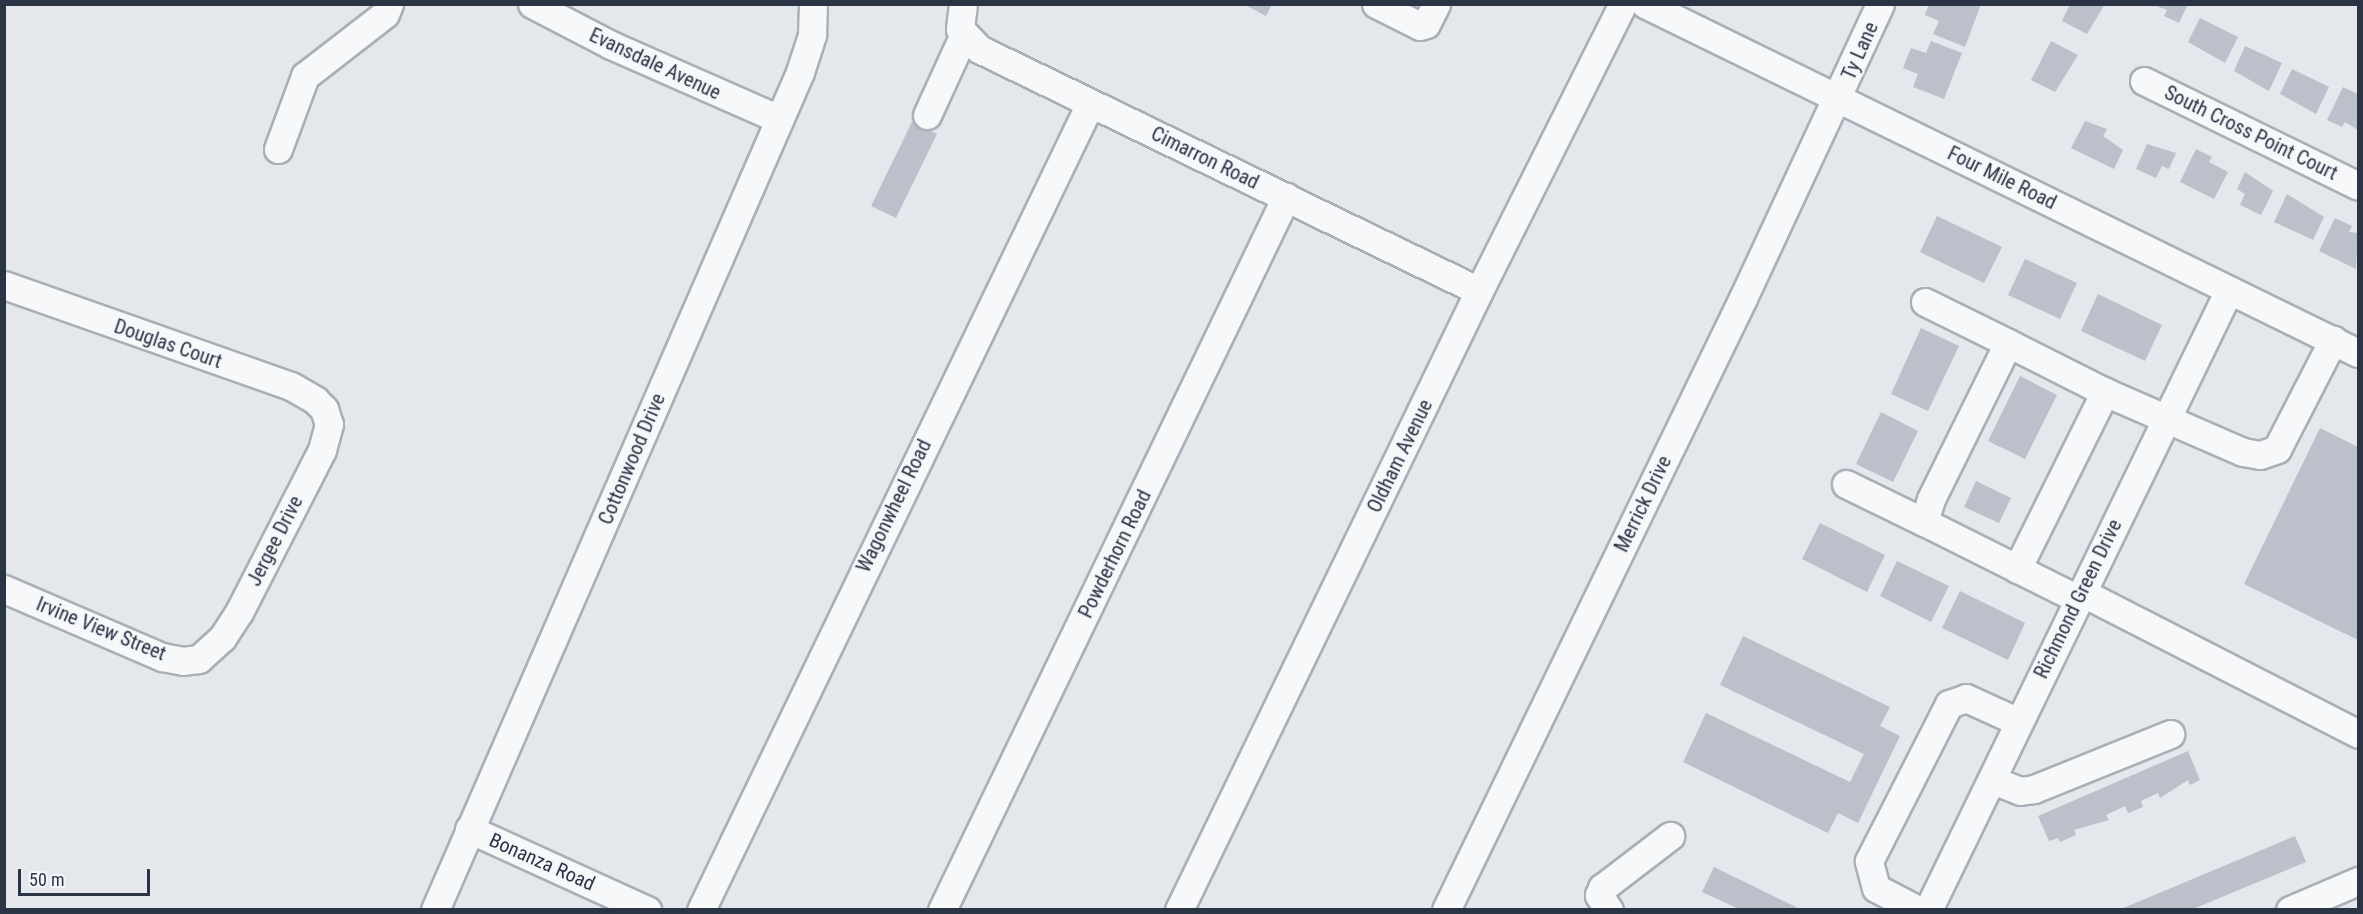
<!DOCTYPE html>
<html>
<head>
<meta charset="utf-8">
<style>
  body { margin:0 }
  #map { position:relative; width:2363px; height:914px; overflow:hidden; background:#e4e7ec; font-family:"Roboto Condensed",sans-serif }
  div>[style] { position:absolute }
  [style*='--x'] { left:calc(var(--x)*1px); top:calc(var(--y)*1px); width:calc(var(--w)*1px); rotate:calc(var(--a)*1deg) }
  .building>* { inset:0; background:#bbc0ca }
  .roads { filter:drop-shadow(2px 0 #a9aeb7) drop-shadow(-2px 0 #a9aeb7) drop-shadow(0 2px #a9aeb7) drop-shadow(0 -2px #a9aeb7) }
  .minor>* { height:27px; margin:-13.5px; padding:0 13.5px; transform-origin:13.5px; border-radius:13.5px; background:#f7f8fa }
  span { translate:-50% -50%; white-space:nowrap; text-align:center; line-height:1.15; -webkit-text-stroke:4.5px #f4f6f9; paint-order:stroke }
  .street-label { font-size:20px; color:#2b3445 }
  .frame { position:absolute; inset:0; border:6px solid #2b3445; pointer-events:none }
  .scale { position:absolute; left:18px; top:869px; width:132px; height:27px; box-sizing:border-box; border:3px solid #2b3445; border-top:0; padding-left:8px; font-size:18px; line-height:21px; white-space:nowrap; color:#2b3445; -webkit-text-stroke:4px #f4f6f9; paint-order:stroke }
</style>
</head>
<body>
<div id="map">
  <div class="building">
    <i style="clip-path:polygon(1243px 4px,1272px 4px,1266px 16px)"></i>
    <i style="clip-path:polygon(1929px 4px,1981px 4px,1965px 47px,1933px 34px,1939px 21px,1925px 15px)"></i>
    <i style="clip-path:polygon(2070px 4px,2105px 4px,2087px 34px,2062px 21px)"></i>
    <i style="clip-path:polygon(2151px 4px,2188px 4px,2179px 23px,2164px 16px,2167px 10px)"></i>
    <i style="clip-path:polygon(2200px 18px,2238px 37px,2225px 63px,2188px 42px)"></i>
    <i style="clip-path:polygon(1931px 41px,1962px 53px,1944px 99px,1913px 87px,1918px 74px,1903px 68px,1911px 48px,1926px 53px)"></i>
    <i style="clip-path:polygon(2051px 41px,2078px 55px,2055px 92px,2031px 80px)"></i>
    <i style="clip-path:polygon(2245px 46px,2282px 63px,2269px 91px,2234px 71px)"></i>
    <i style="clip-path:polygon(2292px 69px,2329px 87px,2316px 114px,2280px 94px)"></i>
    <i style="clip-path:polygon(2343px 87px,2358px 94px,2358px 130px,2345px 122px,2342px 127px,2327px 120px)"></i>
    <i style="clip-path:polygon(2085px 121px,2107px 129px,2103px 136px,2123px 150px,2114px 169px,2071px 148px)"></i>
    <i style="clip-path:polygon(912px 122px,937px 134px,896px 218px,871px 206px)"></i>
    <i style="clip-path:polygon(2147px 144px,2176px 153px,2169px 169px,2162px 166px,2156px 178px,2136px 169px)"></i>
    <i style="clip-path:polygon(2196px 149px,2212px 157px,2209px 162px,2228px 172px,2214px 199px,2180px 182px)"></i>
    <i style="clip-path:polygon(2245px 172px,2273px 191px,2261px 215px,2240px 205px,2245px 194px,2237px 189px)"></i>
    <i style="clip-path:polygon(2287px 194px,2324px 217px,2313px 240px,2274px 222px)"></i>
    <i style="clip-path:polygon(1937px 216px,2002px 247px,1984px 283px,1920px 252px)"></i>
    <i style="clip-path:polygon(2335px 218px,2352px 226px,2349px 232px,2358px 233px,2356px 269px,2319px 251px)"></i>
    <i style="clip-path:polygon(2025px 259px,2077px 283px,2060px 319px,2008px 295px)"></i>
    <i style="clip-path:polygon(2098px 294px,2162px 325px,2145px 361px,2081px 331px)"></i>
    <i style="clip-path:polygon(1921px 328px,1959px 346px,1928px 411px,1891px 394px)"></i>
    <i style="clip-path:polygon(2020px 376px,2057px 395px,2025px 459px,1988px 441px)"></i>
    <i style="clip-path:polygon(1881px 412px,1918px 431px,1893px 482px,1856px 464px)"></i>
    <i style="clip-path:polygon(2320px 428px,2358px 447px,2358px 640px,2244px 584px)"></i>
    <i style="clip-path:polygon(1976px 481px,2011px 498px,1999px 523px,1964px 507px)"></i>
    <i style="clip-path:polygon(1820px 523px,1885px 555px,1867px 592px,1802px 559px)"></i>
    <i style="clip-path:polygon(1897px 561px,1949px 586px,1931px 622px,1880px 596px)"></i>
    <i style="clip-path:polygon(1960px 591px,2025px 623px,2008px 660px,1942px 628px)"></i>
    <i style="clip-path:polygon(1743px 636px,1890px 707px,1880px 726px,1900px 736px,1858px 823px,1838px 813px,1828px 833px,1683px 762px,1706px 713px,1850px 782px,1864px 754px,1720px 685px)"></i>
    <i style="clip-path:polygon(2188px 751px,2200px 780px,2190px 785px,2188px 780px,2160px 798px,2158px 793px,2141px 801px,2143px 807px,2128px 813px,2125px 806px,2106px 815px,2109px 820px,2074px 830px,2076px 835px,2060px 842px,2058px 838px,2049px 841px,2038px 816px)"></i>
    <i style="clip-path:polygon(2295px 836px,2306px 862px,2193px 909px,2121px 909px)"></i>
    <i style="clip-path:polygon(1714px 867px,1800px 909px,1739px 909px,1702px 892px)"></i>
  </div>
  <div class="roads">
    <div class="minor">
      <i style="--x:532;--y:4;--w:89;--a:27.4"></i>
      <i style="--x:611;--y:45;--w:184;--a:23.8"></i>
      <i style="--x:963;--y:4;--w:25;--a:97"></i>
      <i style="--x:960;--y:29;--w:28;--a:46"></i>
      <i style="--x:979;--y:49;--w:555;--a:25.83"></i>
      <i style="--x:1376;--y:4;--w:49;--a:26.6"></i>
      <i style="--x:1420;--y:26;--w:6;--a:-18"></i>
      <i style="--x:1426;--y:24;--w:22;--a:-63"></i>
      <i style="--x:1645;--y:4;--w:794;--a:26.08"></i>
      <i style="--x:2144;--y:81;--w:238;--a:26.1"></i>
      <i style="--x:927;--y:115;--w:89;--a:-65.4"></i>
      <i style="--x:278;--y:149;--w:78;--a:-69.7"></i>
      <i style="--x:305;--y:76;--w:101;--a:-37.8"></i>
      <i style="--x:385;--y:14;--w:11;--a:-68"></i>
      <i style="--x:4;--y:285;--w:304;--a:19.4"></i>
      <i style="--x:291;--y:386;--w:28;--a:30"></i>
      <i style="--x:315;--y:400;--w:13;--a:45"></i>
      <i style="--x:324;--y:409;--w:16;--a:72"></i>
      <i style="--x:329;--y:424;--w:27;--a:105"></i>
      <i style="--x:322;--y:450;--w:182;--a:117.1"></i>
      <i style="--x:239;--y:612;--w:31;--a:123"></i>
      <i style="--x:222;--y:638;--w:31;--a:138"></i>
      <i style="--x:199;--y:659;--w:16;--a:173"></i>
      <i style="--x:183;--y:661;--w:21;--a:-169"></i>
      <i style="--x:162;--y:657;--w:172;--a:-156.7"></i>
      <i style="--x:1925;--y:302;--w:93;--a:26.3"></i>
      <i style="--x:1846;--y:484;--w:87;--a:26"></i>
      <i style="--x:2017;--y:569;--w:198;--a:-63.6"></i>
      <i style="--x:2081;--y:592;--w:311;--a:27.1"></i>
      <i style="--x:2078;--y:599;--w:172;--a:-153.4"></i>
      <i style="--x:1924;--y:522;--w:24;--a:-73"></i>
      <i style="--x:1931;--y:499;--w:174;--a:-63.7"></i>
      <i style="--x:2008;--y:343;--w:109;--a:26.8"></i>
      <i style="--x:2105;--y:392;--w:150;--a:23.5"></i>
      <i style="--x:2243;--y:452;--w:17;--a:10"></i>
      <i style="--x:2260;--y:455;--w:18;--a:-19"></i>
      <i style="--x:2277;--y:449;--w:123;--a:-62.8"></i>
      <i style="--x:1992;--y:780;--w:30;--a:21"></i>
      <i style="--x:2020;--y:791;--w:14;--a:-8"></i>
      <i style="--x:2034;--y:789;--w:147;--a:-22"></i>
      <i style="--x:469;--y:829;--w:196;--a:24.5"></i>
      <i style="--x:435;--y:910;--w:914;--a:-66.46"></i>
      <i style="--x:800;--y:72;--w:40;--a:-72"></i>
      <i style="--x:812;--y:34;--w:30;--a:-88"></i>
      <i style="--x:701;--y:910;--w:895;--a:-64.24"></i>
      <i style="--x:942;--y:910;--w:792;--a:-64.24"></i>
      <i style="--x:1179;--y:910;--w:688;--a:-64.14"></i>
      <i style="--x:1479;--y:291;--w:321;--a:-63.4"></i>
      <i style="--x:1446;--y:910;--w:680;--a:-64.11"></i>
      <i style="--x:1743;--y:298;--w:324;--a:-65"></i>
      <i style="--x:1609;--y:910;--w:18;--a:-124"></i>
      <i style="--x:1599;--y:895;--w:8;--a:-67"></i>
      <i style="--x:1602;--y:888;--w:86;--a:-37.4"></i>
      <i style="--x:1918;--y:910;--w:47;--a:-152.4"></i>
      <i style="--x:1876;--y:888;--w:28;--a:-105"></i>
      <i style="--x:1869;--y:861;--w:176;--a:-63"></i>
      <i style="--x:1949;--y:704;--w:18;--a:-19"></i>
      <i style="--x:1966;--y:698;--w:58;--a:24.4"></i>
      <i style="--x:1928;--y:910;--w:689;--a:-64.1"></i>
      <i style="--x:2290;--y:910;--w:74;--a:-23.1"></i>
    </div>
  </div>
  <div class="street-label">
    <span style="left:1860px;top:51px;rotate:-66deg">Ty Lane</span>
    <span style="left:655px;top:64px;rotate:25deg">Evansdale Avenue</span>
    <span style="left:2251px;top:133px;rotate:26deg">South Cross Point Court</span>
    <span style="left:1205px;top:158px;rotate:26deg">Cimarron Road</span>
    <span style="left:2002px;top:178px;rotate:26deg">Four Mile Road</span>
    <span style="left:168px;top:344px;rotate:19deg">Douglas Court</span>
    <span style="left:1400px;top:456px;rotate:-64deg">Oldham Avenue</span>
    <span style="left:632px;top:459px;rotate:-67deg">Cottonwood Drive</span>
    <span style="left:1643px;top:504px;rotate:-64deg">Merrick Drive</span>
    <span style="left:894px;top:506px;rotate:-64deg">Wagonwheel Road</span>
    <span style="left:275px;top:541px;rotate:-63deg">Jergee Drive</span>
    <span style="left:1115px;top:554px;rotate:-64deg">Powderhorn Road</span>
    <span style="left:2078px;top:599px;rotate:-64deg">Richmond Green Drive</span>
    <span style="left:101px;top:629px;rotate:22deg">Irvine View Street</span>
    <span style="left:542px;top:862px;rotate:24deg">Bonanza Road</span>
  </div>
  <div class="frame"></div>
  <div class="scale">50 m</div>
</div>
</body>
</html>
